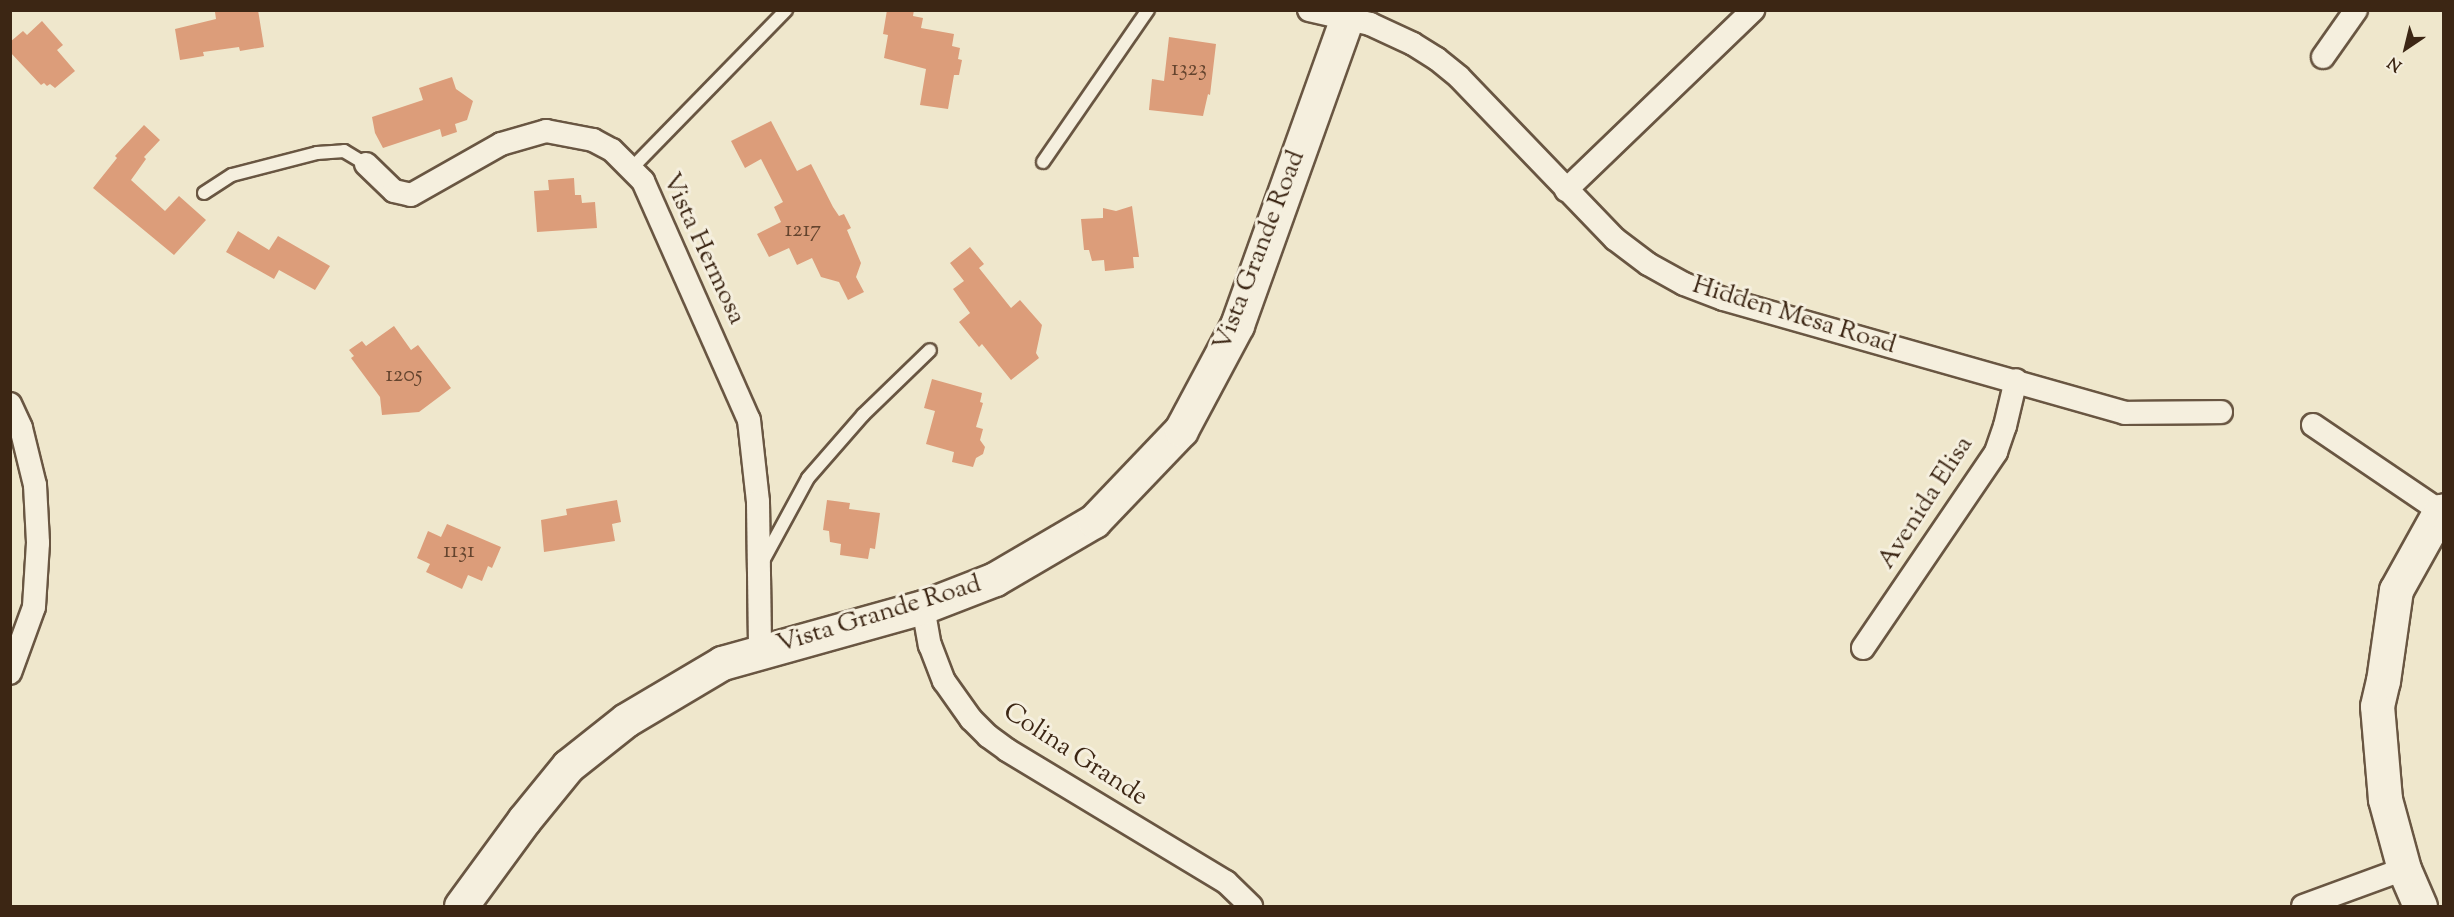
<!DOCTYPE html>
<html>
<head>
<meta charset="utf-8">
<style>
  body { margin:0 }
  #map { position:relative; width:2454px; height:917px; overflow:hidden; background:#efe7cc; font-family:"Sorts Mill Goudy",serif }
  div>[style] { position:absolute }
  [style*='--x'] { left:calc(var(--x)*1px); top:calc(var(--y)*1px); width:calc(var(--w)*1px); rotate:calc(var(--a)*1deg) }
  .building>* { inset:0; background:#dc9d7a }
  .roads { filter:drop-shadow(2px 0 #695642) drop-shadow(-2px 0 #695642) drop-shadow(0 2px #695642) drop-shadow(0 -2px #695642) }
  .lane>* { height:12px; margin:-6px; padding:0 6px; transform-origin:6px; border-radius:6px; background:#f5efde }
  .street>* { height:22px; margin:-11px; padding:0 11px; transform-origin:11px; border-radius:11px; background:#f5efde }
  .secondary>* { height:33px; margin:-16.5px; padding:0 16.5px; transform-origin:16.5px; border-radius:16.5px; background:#f5efde }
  span { translate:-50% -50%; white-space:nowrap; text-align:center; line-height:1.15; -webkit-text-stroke:6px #f5efde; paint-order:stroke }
  .number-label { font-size:22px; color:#64442e }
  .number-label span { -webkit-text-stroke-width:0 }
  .street-label { font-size:26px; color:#3c2614 }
  .frame { position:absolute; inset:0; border:12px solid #3c2614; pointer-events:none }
  .north { position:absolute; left:2376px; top:18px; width:60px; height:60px; -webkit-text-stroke:4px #f5efde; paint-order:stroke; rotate:215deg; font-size:16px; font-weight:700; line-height:24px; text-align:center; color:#3c2614 }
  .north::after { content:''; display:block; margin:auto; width:21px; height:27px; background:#3c2614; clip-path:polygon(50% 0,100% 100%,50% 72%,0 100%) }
</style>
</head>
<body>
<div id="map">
  <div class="building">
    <i style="clip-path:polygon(226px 10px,258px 10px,264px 47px,240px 51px,239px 47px,203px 52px,204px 56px,180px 60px,175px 29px,216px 19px,215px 12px)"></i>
    <i style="clip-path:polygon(887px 10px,914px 10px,913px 16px,923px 18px,921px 28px,954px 34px,952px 46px,960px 48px,958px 59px,962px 60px,959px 75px,954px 75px,948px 109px,920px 105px,926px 69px,884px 58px,888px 35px,883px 34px)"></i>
    <i style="clip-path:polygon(42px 21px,63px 45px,57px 50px,75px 71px,55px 88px,50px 84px,47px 86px,44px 83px,41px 85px,10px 52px,10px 42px,23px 31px,27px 35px)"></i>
    <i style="clip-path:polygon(1169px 37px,1216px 44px,1210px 95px,1208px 94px,1203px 116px,1149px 110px,1152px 79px,1164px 81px)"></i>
    <i style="clip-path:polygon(452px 77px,456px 89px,473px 101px,467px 120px,455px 124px,457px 132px,442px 137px,440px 129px,383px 148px,375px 133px,372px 117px,423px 100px,419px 88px)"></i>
    <i style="clip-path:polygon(771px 121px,797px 171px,811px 164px,833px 207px,839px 216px,844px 214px,851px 228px,847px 230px,861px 263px,856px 277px,864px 292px,848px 300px,839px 282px,821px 277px,812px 258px,797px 265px,789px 248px,769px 257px,757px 234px,781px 222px,774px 207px,783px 202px,761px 159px,745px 168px,731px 141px)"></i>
    <i style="clip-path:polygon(144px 125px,160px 140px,144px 157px,146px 159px,131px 180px,165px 211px,179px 196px,206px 220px,174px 255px,93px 188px,117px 158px,115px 156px)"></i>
    <i style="clip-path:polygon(574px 178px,575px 195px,581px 195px,582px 203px,595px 202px,597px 228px,537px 232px,534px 191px,549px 190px,548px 180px)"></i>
    <i style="clip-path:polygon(1132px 206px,1139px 257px,1133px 257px,1134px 268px,1105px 271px,1104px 260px,1092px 261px,1089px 250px,1084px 250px,1081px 219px,1103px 218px,1103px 208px,1116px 211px)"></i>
    <i style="clip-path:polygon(238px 231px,269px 250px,278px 236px,330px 266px,315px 290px,279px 270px,274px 279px,226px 252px)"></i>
    <i style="clip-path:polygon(970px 247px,984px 264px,979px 268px,1011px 308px,1020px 300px,1042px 325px,1036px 353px,1039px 358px,1011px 380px,982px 344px,979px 347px,959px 322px,970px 313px,953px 289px,964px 281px,950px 263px)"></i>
    <i style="clip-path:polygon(394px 326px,411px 350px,418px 345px,451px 388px,419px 412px,382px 415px,380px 397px,351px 358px,354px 356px,349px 350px,362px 341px,366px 346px)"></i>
    <i style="clip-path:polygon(932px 379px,982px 393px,980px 402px,983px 403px,976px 427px,983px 429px,980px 440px,985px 447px,983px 454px,976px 458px,973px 467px,952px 462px,954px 452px,926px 444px,935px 411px,924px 408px)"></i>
    <i style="clip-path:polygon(617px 500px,621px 522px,612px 524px,615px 541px,544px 552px,541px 520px,567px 515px,566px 509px)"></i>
    <i style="clip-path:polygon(827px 500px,850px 503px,849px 509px,880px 513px,875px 549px,870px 548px,868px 559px,840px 555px,841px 544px,830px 542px,829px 531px,823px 530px)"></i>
    <i style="clip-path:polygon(447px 524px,501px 547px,492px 568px,488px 566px,482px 581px,468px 575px,462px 589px,426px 572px,430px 564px,417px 558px,428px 531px,441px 537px)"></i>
  </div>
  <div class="roads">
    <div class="lane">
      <i style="--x:1043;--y:162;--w:185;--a:-55.4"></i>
      <i style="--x:631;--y:169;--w:222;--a:-45.7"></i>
      <i style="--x:204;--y:193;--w:33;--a:-33"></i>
      <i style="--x:232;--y:175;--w:88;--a:-14.5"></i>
      <i style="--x:317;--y:153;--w:27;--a:-4"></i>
      <i style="--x:344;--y:151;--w:26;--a:31"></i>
      <i style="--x:763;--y:561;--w:94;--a:-61.5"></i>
      <i style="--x:808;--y:478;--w:84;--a:-48.9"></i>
      <i style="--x:863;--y:415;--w:93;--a:-44.1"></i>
    </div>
    <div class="street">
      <i style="--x:1309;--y:10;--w:63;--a:12.9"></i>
      <i style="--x:1370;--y:24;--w:47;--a:24.9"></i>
      <i style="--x:1413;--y:44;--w:28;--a:32"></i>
      <i style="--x:1437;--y:59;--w:28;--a:39"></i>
      <i style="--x:1459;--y:77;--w:225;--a:46.1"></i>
      <i style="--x:1615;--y:239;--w:41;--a:37.1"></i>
      <i style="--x:1648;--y:264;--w:41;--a:29.1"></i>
      <i style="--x:1684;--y:284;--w:42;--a:21"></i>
      <i style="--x:1723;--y:299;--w:418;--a:15.8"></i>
      <i style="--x:2125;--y:413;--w:96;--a:-0.6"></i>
      <i style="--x:2323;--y:57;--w:57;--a:-54.9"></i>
      <i style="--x:366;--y:164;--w:39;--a:44"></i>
      <i style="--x:394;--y:191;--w:17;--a:13"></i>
      <i style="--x:411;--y:195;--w:103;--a:-29.5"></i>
      <i style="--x:501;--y:144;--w:47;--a:-16.1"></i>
      <i style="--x:546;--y:131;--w:48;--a:10.8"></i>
      <i style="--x:593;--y:140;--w:21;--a:28"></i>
      <i style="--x:612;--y:150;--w:44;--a:45"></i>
      <i style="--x:643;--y:181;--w:261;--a:66.1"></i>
      <i style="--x:749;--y:420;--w:82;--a:83.7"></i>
      <i style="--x:758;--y:502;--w:149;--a:89.2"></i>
      <i style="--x:1566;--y:190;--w:260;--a:-43.9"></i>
      <i style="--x:10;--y:404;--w:26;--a:65"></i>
      <i style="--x:21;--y:428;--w:59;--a:76.2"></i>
      <i style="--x:35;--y:485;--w:58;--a:87"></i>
      <i style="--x:38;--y:543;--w:64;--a:93.6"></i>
      <i style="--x:34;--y:607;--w:70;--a:110"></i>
      <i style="--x:2313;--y:425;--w:153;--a:34.1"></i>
      <i style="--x:2440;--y:511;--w:7;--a:-56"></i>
      <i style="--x:923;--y:607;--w:39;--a:80"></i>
      <i style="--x:930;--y:645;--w:39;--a:69"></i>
      <i style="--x:944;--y:681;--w:47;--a:54.6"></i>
      <i style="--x:971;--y:719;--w:24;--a:45"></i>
      <i style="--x:988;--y:736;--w:24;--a:36"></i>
      <i style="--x:1007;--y:750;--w:256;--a:31.1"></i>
      <i style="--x:1226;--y:882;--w:35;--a:44"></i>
      <i style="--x:1863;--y:648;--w:237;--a:-55.8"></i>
      <i style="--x:1996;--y:452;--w:28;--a:-71"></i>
      <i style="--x:2005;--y:426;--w:47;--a:-76.6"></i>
      <i style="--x:2303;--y:906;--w:108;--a:-20.1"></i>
    </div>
    <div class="secondary">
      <i style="--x:461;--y:906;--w:107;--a:-53.8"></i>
      <i style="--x:524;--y:820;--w:70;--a:-50.8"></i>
      <i style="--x:568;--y:766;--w:74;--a:-38.4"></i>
      <i style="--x:626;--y:720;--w:112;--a:-30.7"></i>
      <i style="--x:722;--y:663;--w:209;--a:-15.6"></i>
      <i style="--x:923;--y:607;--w:77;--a:-21.3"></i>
      <i style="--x:995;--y:579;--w:115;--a:-30.4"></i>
      <i style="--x:1094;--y:521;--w:126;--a:-46.3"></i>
      <i style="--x:1181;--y:430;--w:119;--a:-61.9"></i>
      <i style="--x:1237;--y:325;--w:335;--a:-70.3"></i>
      <i style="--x:2420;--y:906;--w:40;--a:-113.4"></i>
      <i style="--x:2404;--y:869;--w:73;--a:-105.2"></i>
      <i style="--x:2385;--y:799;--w:93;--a:-94.9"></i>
      <i style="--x:2377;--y:706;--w:26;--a:-77"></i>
      <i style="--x:2383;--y:681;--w:92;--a:-81.9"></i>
      <i style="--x:2396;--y:590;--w:90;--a:-60.9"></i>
      <i style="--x:2440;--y:511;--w:4;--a:27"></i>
    </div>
  </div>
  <div class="number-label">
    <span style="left:1189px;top:71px">1323</span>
    <span style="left:803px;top:232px">1217</span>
    <span style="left:404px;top:377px">1205</span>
    <span style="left:459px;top:553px">1131</span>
  </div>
  <div class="street-label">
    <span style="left:703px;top:249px;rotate:65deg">Vista Hermosa</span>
    <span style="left:1260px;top:251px;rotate:-69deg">Vista Grande Road</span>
    <span style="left:1794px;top:316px;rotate:17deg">Hidden Mesa Road</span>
    <span style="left:1926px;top:503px;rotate:-57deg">Avenida Elisa</span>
    <span style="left:879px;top:615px;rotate:-17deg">Vista Grande Road</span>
    <span style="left:1075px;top:755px;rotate:33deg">Colina Grande</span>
  </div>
  <div class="frame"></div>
  <div class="north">N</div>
</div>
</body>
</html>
